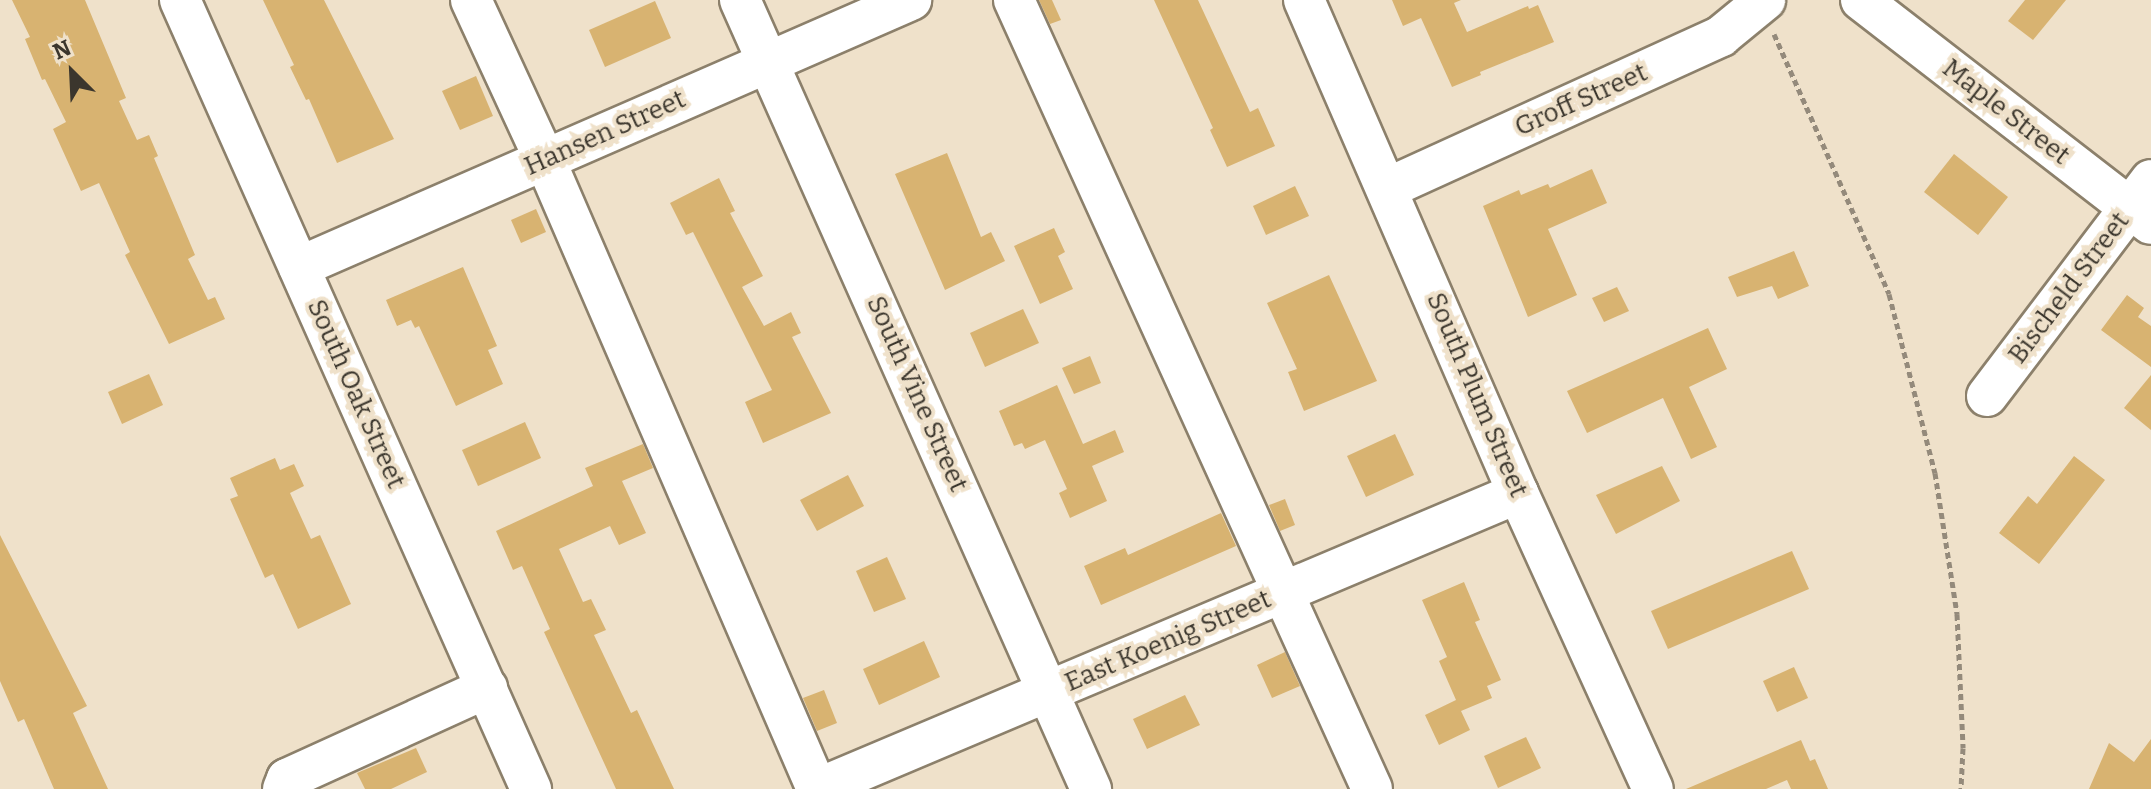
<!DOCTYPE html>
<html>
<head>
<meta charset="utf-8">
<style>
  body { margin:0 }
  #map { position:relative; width:2151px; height:789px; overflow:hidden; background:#efe1ca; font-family:Bitter,serif }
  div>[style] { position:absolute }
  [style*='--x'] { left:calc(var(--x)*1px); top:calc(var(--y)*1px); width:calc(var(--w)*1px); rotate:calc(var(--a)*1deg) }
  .building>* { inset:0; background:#d8b371 }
  .path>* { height:5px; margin-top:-2.5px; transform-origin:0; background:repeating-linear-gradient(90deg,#948a7b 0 6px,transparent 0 10px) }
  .roads { filter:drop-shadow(2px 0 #8c806b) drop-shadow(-2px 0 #8c806b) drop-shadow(0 2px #8c806b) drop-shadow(0 -2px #8c806b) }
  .minor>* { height:40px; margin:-20px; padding:0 20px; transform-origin:20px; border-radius:20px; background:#fff }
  span { translate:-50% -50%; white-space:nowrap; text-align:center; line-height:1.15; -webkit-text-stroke:8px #efe1ca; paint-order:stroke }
  .street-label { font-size:26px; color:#3b362d }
  .north { position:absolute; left:32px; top:32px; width:80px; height:80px; -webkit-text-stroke:6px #efe1ca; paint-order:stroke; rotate:336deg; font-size:22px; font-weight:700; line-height:32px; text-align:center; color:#3b362d }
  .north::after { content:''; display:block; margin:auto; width:28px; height:36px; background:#3b362d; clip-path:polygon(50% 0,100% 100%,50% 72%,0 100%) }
</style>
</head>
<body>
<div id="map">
  <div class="building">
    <i style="clip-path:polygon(12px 0,85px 0,126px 98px,119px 101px,137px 140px,149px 135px,158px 156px,154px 158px,195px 255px,188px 259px,208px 300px,215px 297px,225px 319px,169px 344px,125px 255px,130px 252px,99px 183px,81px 191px,53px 129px,66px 122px,45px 79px,42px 80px,25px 39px,30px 37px)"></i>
    <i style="clip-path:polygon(263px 0,324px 0,394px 139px,337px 163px,309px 99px,306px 100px,290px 67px,294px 65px)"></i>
    <i style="clip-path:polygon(1039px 0,1052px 0,1061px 20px,1050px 24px)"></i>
    <i style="clip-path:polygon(1154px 0,1198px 0,1250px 112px,1258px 108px,1275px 146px,1227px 167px,1210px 130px,1213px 128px)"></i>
    <i style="clip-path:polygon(1392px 0,1461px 0,1454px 3px,1467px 32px,1528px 6px,1529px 9px,1538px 5px,1554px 42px,1480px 72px,1481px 75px,1452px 87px,1421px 18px,1403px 26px)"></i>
    <i style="clip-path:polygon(2025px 0,2066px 0,2033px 40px,2008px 21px)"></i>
    <i style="clip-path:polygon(655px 1px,671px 38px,605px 67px,589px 30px)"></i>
    <i style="clip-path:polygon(476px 76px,493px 116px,460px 130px,442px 91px)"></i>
    <i style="clip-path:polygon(947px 153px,981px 237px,991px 232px,1005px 261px,945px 290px,895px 174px)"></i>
    <i style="clip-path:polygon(1954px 154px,2008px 197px,1978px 235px,1924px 192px)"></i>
    <i style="clip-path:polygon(1592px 169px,1607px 203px,1548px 229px,1577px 295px,1528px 317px,1483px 206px,1519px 190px,1521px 195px,1548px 184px,1550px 188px)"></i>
    <i style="clip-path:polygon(719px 178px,735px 211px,730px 213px,763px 276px,742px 287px,764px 326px,791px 312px,801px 333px,792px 337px,831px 413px,763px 443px,745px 402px,772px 390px,693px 232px,686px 235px,670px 203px)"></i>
    <i style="clip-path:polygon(1295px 186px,1309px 216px,1266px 235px,1253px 206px)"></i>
    <i style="clip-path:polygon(536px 209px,546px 232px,521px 243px,511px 220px)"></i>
    <i style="clip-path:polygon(1054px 228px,1065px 252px,1058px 256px,1073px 289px,1040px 304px,1014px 246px)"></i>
    <i style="clip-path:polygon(1794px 251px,1809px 286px,1778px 299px,1772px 286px,1737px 297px,1728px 277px)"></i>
    <i style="clip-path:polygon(463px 267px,497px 346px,488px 350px,503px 384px,456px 406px,419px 326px,415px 328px,411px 320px,397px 326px,386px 300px)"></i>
    <i style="clip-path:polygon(1329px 275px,1377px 381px,1304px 411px,1288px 372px,1297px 369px,1267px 303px)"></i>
    <i style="clip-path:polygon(1617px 287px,1629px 311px,1604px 322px,1592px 298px)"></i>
    <i style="clip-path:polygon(2127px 295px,2144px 308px,2138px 317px,2151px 326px,2151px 367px,2101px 330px)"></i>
    <i style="clip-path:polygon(1023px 309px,1039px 343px,985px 367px,970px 333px)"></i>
    <i style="clip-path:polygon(1708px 328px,1727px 369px,1689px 387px,1717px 447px,1691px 459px,1663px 398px,1587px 433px,1567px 391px)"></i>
    <i style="clip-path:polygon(1090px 356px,1101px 383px,1074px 394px,1062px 368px)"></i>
    <i style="clip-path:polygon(149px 374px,163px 405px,122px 424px,108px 392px)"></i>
    <i style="clip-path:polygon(2151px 375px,2151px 430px,2124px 408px)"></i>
    <i style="clip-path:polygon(1057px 385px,1083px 444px,1115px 430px,1124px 452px,1092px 466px,1107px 501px,1070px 518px,1059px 493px,1067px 489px,1045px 440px,1025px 449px,1022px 443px,1014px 446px,999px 411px)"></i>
    <i style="clip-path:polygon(525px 422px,541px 458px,478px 486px,462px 450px)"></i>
    <i style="clip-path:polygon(1395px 434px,1414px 475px,1366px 497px,1347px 456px)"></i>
    <i style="clip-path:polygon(643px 444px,653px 468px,622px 481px,646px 533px,619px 545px,610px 526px,559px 549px,583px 602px,591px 599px,606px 630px,594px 635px,631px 713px,637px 710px,674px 789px,616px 789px,544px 632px,550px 629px,522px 566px,513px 570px,496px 531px,593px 486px,585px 468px)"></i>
    <i style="clip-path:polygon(2074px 456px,2105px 480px,2039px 564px,1999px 533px,2028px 496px,2037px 504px)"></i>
    <i style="clip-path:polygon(275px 458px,280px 470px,294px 464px,304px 486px,290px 493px,311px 539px,320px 535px,351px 604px,298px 629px,273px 574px,265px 578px,230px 499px,238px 496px,230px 478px)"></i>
    <i style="clip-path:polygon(1662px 466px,1680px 501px,1616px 534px,1596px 495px)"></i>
    <i style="clip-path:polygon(848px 475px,864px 506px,817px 531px,800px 500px)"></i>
    <i style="clip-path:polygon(1285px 499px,1295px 525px,1280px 531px,1269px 505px)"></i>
    <i style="clip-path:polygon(1221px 513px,1236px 546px,1101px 605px,1084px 566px,1125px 548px,1128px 555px)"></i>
    <i style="clip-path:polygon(0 535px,87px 706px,73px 713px,108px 789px,54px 789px,24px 719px,18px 722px,0 681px)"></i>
    <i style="clip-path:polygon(1792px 551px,1809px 589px,1668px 649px,1651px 611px)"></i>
    <i style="clip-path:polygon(887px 557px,906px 599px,874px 612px,856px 571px)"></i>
    <i style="clip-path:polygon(1464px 582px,1480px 620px,1475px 622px,1501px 680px,1487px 686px,1492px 698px,1461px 711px,1470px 730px,1439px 745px,1425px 715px,1456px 700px,1439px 661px,1447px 657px,1422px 600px)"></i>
    <i style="clip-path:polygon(924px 641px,940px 677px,879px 705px,863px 669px)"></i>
    <i style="clip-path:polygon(1285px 652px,1300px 686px,1272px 698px,1257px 665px)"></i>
    <i style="clip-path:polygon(1794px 667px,1808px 698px,1777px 712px,1763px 681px)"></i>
    <i style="clip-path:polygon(824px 690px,837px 723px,817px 731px,803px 698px)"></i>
    <i style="clip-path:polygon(1185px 695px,1200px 725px,1147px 749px,1133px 719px)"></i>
    <i style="clip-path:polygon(1526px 737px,1541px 768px,1498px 788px,1484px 756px)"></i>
    <i style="clip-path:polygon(2151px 739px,2151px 789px,2089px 789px,2109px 743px,2134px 762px)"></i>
    <i style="clip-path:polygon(1801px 740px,1810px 761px,1815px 759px,1828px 789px,1791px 789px,1787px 780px,1766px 789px,1686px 789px)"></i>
    <i style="clip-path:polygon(416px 748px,427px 772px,391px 789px,365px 789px,357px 773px)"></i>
  </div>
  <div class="path">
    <i style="--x:1774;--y:34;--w:284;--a:66.1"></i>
    <i style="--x:1889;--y:294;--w:185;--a:75.6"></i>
    <i style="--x:1935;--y:473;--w:143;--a:81.1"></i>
    <i style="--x:1957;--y:614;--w:134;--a:87.4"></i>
    <i style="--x:1963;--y:748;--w:41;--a:92.8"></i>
  </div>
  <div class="roads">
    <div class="minor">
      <i style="--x:180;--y:0;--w:864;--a:66.02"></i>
      <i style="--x:471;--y:0;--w:176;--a:65.2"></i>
      <i style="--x:545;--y:160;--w:685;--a:66.61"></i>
      <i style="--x:740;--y:0;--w:864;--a:66.02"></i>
      <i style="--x:1014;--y:0;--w:866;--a:65.59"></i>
      <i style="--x:1304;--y:0;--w:537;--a:66.54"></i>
      <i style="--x:1518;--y:493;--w:325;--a:65.5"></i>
      <i style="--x:1861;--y:0;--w:366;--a:37.7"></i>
      <i style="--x:1388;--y:188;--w:366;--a:-24.5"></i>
      <i style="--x:1721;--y:36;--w:57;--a:-39.3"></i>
      <i style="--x:299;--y:267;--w:668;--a:-23.57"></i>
      <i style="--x:1987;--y:396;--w:271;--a:-52.8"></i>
      <i style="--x:283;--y:789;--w:11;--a:-68"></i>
      <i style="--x:287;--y:779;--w:220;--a:-24.5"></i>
      <i style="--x:817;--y:789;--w:761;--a:-22.89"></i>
    </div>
  </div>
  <div class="street-label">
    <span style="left:1581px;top:100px;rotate:-24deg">Groff Street</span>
    <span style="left:2006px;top:112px;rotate:38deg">Maple Street</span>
    <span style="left:605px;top:133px;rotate:-24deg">Hansen Street</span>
    <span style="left:2069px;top:288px;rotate:-53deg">Bischeld Street</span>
    <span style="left:356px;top:394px;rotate:66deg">South Oak Street</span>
    <span style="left:917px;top:394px;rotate:66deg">South Vine Street</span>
    <span style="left:1477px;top:395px;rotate:67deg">South Plum Street</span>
    <span style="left:1168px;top:641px;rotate:-23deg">East Koenig Street</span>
  </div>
  <div class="north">N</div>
</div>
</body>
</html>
